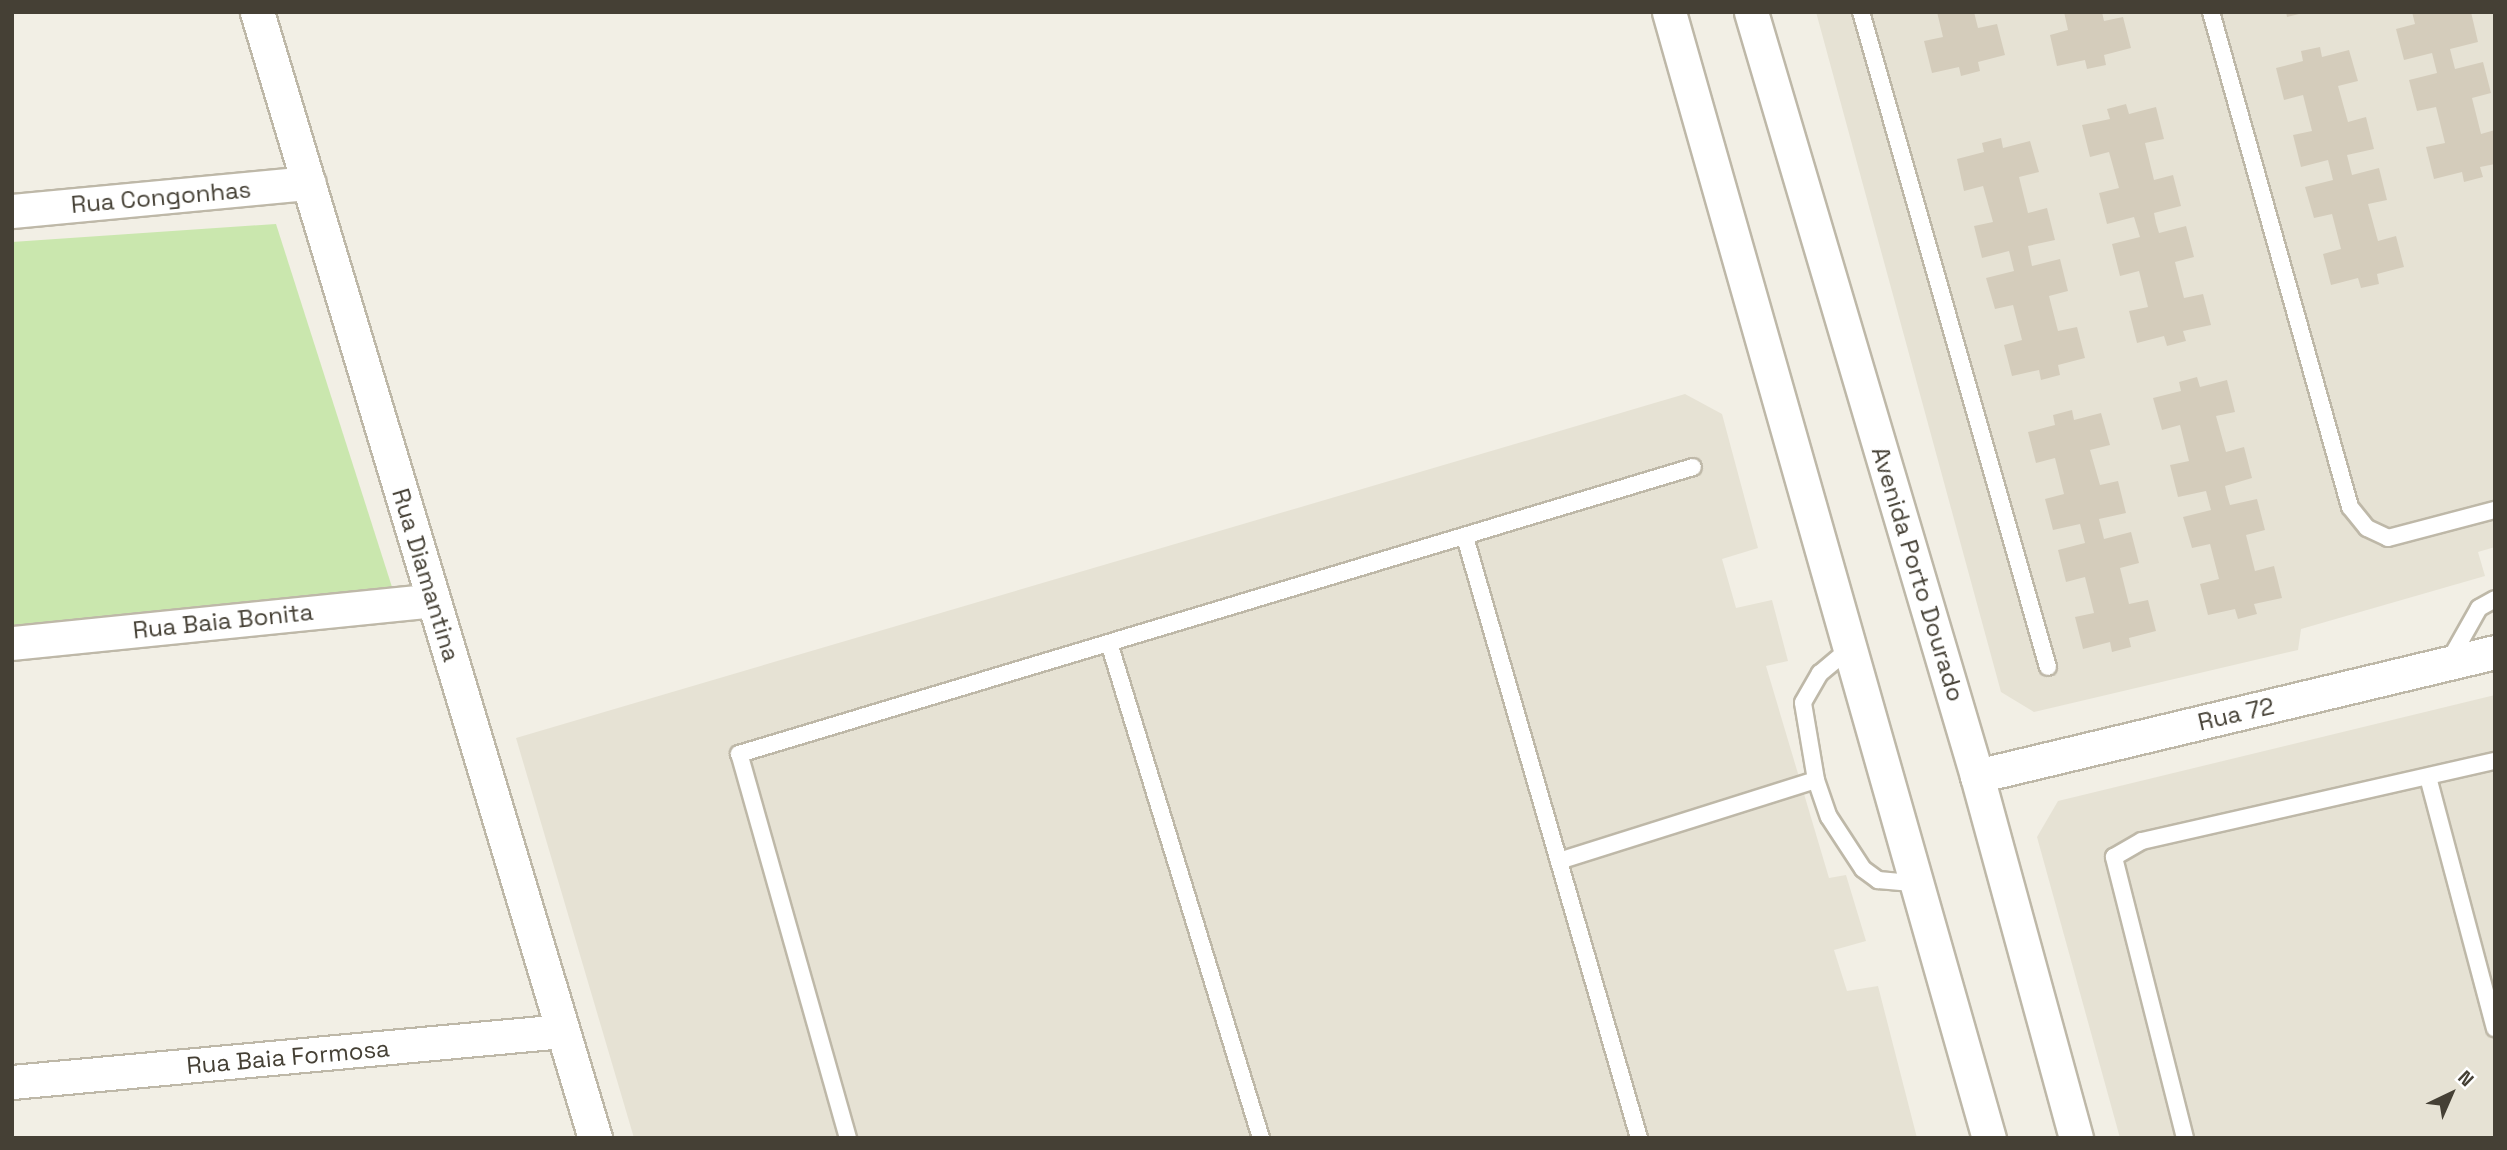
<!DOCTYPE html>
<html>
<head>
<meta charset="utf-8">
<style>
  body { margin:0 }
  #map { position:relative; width:2507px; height:1150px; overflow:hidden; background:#f2efe5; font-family:"Space Grotesk",sans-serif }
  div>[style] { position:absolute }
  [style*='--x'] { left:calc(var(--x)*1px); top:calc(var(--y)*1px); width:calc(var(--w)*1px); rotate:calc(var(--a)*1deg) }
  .residential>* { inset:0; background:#e6e2d4 }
  .green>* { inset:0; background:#cae7ae }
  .building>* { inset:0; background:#d4ccbb }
  .roads { filter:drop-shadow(2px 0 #beb8a8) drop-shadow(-2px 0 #beb8a8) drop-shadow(0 2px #beb8a8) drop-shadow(0 -2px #beb8a8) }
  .service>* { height:16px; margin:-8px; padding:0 8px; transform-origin:8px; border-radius:8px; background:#fff }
  .minor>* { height:33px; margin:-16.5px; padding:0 16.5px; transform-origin:16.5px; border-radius:16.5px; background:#fff }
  span { translate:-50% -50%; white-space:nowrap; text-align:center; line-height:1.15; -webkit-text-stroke:5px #fff; paint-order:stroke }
  .street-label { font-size:24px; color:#454035 }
  .frame { position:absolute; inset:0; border:14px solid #454035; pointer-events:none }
  .north { position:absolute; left:2416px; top:1059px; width:70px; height:70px; -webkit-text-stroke:5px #fff; paint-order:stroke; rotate:44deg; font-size:19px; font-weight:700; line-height:28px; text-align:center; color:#454035 }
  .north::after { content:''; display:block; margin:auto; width:24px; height:32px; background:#454035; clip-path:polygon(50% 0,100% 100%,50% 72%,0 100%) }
</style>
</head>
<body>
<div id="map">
  <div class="residential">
    <i style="clip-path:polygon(1816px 12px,2495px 12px,2495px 547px,2478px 552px,2485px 576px,2301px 629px,2298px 650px,2034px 712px,2001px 692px)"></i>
    <i style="clip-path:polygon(1685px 394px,1722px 414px,1758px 548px,1722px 559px,1736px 608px,1772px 600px,1788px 661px,1766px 666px,1829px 878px,1846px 875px,1866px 941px,1834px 950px,1847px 991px,1878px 986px,1917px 1138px,634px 1138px,516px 738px)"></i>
    <i style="clip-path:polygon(2495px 695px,2495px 1138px,2120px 1138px,2037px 837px,2058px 801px)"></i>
  </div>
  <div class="green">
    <i style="clip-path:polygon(276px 224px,392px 587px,12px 630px,12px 242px)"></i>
  </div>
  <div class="building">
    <i style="clip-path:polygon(1937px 12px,1974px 12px,1978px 28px,1997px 24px,2005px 55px,1978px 62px,1980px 71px,1961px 76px,1959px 67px,1932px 73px,1924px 41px,1943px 37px)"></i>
    <i style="clip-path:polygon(2064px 12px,2102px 12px,2104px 21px,2123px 17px,2131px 48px,2104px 55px,2106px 65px,2087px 69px,2085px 60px,2057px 66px,2050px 35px,2068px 30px)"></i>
    <i style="clip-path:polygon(2286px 12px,2303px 12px,2303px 13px,2287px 17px)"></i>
    <i style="clip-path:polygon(2412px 12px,2471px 12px,2478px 42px,2450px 49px,2455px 69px,2483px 62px,2491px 93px,2472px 98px,2481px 134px,2495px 130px,2495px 164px,2480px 167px,2483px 177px,2464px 182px,2462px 172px,2434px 179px,2426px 147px,2445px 143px,2436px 107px,2417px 111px,2409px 80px,2437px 73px,2432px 53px,2404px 60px,2396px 29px,2415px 24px)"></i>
    <i style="clip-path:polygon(2320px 47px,2322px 57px,2349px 50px,2358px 81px,2338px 86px,2348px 122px,2366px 117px,2374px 149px,2347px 155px,2352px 175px,2379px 168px,2387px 200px,2368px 204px,2378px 241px,2396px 236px,2404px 267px,2377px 274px,2379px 284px,2361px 288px,2358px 278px,2331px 285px,2323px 254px,2341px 249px,2332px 214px,2314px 218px,2305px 187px,2333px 180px,2328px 160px,2301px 167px,2293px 135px,2312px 131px,2303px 95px,2284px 100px,2276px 68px,2303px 61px,2301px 51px)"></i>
    <i style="clip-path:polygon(2126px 104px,2129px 114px,2156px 107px,2164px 139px,2145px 143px,2154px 180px,2173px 175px,2181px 206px,2154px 213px,2156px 223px,2159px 233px,2186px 226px,2194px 257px,2175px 262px,2184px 298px,2203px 294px,2211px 325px,2183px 331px,2186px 341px,2167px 346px,2164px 336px,2137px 343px,2129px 311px,2148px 307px,2139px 271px,2120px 276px,2112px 244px,2140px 237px,2134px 217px,2107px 224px,2099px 193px,2119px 188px,2109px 152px,2090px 157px,2082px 125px,2110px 119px,2107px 109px)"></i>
    <i style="clip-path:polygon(2001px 138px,2003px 148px,2030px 141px,2039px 172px,2019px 177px,2028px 213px,2047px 208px,2055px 240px,2028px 246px,2032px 266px,2060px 259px,2068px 291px,2049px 296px,2058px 331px,2077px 327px,2085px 358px,2058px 365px,2060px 375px,2041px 380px,2039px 370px,2012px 376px,2004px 345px,2022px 340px,2013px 305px,1995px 309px,1986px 278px,2014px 271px,2009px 251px,1982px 258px,1974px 226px,1993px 222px,1983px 186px,1964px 191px,1957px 159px,1984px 152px,1982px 143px)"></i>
    <i style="clip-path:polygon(2197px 377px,2200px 387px,2227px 380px,2235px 412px,2216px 416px,2226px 452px,2244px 447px,2252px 478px,2225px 486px,2227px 495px,2230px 505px,2257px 499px,2265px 530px,2246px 535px,2255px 571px,2274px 566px,2282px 598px,2254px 604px,2257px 614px,2238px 619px,2235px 609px,2208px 615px,2200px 584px,2219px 579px,2210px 544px,2192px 548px,2183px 517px,2211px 510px,2206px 491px,2178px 497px,2170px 465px,2189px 461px,2180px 425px,2162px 430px,2153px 398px,2181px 391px,2179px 382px)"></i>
    <i style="clip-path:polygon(2072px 410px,2074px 420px,2101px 413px,2110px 445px,2090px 450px,2100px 485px,2118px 481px,2126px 513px,2099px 519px,2104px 539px,2131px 532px,2139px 563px,2120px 568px,2129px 604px,2148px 600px,2156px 631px,2129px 638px,2131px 647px,2112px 652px,2110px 642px,2083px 649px,2075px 617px,2094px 613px,2085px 577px,2066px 582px,2058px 550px,2085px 543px,2080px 524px,2053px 530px,2045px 499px,2064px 494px,2055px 458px,2036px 463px,2028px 432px,2055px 425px,2053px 415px)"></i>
  </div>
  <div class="roads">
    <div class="service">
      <i style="--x:1861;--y:12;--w:681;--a:74.07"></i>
      <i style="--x:2211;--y:12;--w:514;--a:74.31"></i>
      <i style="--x:2350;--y:507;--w:27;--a:51"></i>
      <i style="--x:2367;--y:528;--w:23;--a:25"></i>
      <i style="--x:2388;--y:538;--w:111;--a:-14.7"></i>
      <i style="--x:1465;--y:537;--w:626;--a:73.85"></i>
      <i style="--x:1110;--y:646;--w:515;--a:72.94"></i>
      <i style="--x:1849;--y:649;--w:38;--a:140"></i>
      <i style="--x:1820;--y:673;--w:34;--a:120"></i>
      <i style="--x:1803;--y:703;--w:78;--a:80.4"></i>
      <i style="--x:1816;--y:780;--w:39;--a:71"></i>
      <i style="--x:1829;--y:817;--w:62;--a:56.8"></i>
      <i style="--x:1863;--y:869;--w:19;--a:36"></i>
      <i style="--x:1878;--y:880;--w:37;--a:5"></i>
      <i style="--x:2448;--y:663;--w:63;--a:-60.6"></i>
      <i style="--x:2479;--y:608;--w:18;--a:-29"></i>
      <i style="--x:2428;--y:777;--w:260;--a:75.1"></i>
      <i style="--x:1559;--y:861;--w:269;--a:-17.5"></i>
      <i style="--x:848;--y:1138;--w:399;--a:-105.8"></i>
      <i style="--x:739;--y:754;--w:996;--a:-16.74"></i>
      <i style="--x:2185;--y:1138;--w:290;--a:-104.2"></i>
      <i style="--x:2114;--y:857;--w:32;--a:-30"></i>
      <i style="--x:2142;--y:841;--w:362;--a:-12.8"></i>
    </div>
    <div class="minor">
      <i style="--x:257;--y:12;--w:1176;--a:73.29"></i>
      <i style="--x:1669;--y:12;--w:1171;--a:74.14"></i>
      <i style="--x:1751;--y:12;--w:797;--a:73.52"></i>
      <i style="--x:1977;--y:776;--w:375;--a:74.7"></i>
      <i style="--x:12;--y:211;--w:298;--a:-5.4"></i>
      <i style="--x:12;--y:643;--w:423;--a:-5.8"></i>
      <i style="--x:1977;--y:776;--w:533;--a:-13.46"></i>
      <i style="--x:12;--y:1082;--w:553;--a:-5.29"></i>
    </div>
  </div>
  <div class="street-label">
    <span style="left:161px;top:197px;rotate:-5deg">Rua Congonhas</span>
    <span style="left:1918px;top:574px;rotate:73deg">Avenida Porto Dourado</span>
    <span style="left:426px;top:575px;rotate:73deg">Rua Diamantina</span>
    <span style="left:223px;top:621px;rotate:-6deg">Rua Baia Bonita</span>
    <span style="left:2236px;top:714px;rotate:-13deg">Rua 72</span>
    <span style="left:288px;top:1057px;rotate:-5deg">Rua Baia Formosa</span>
  </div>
  <div class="frame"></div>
  <div class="north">N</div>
</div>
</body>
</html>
